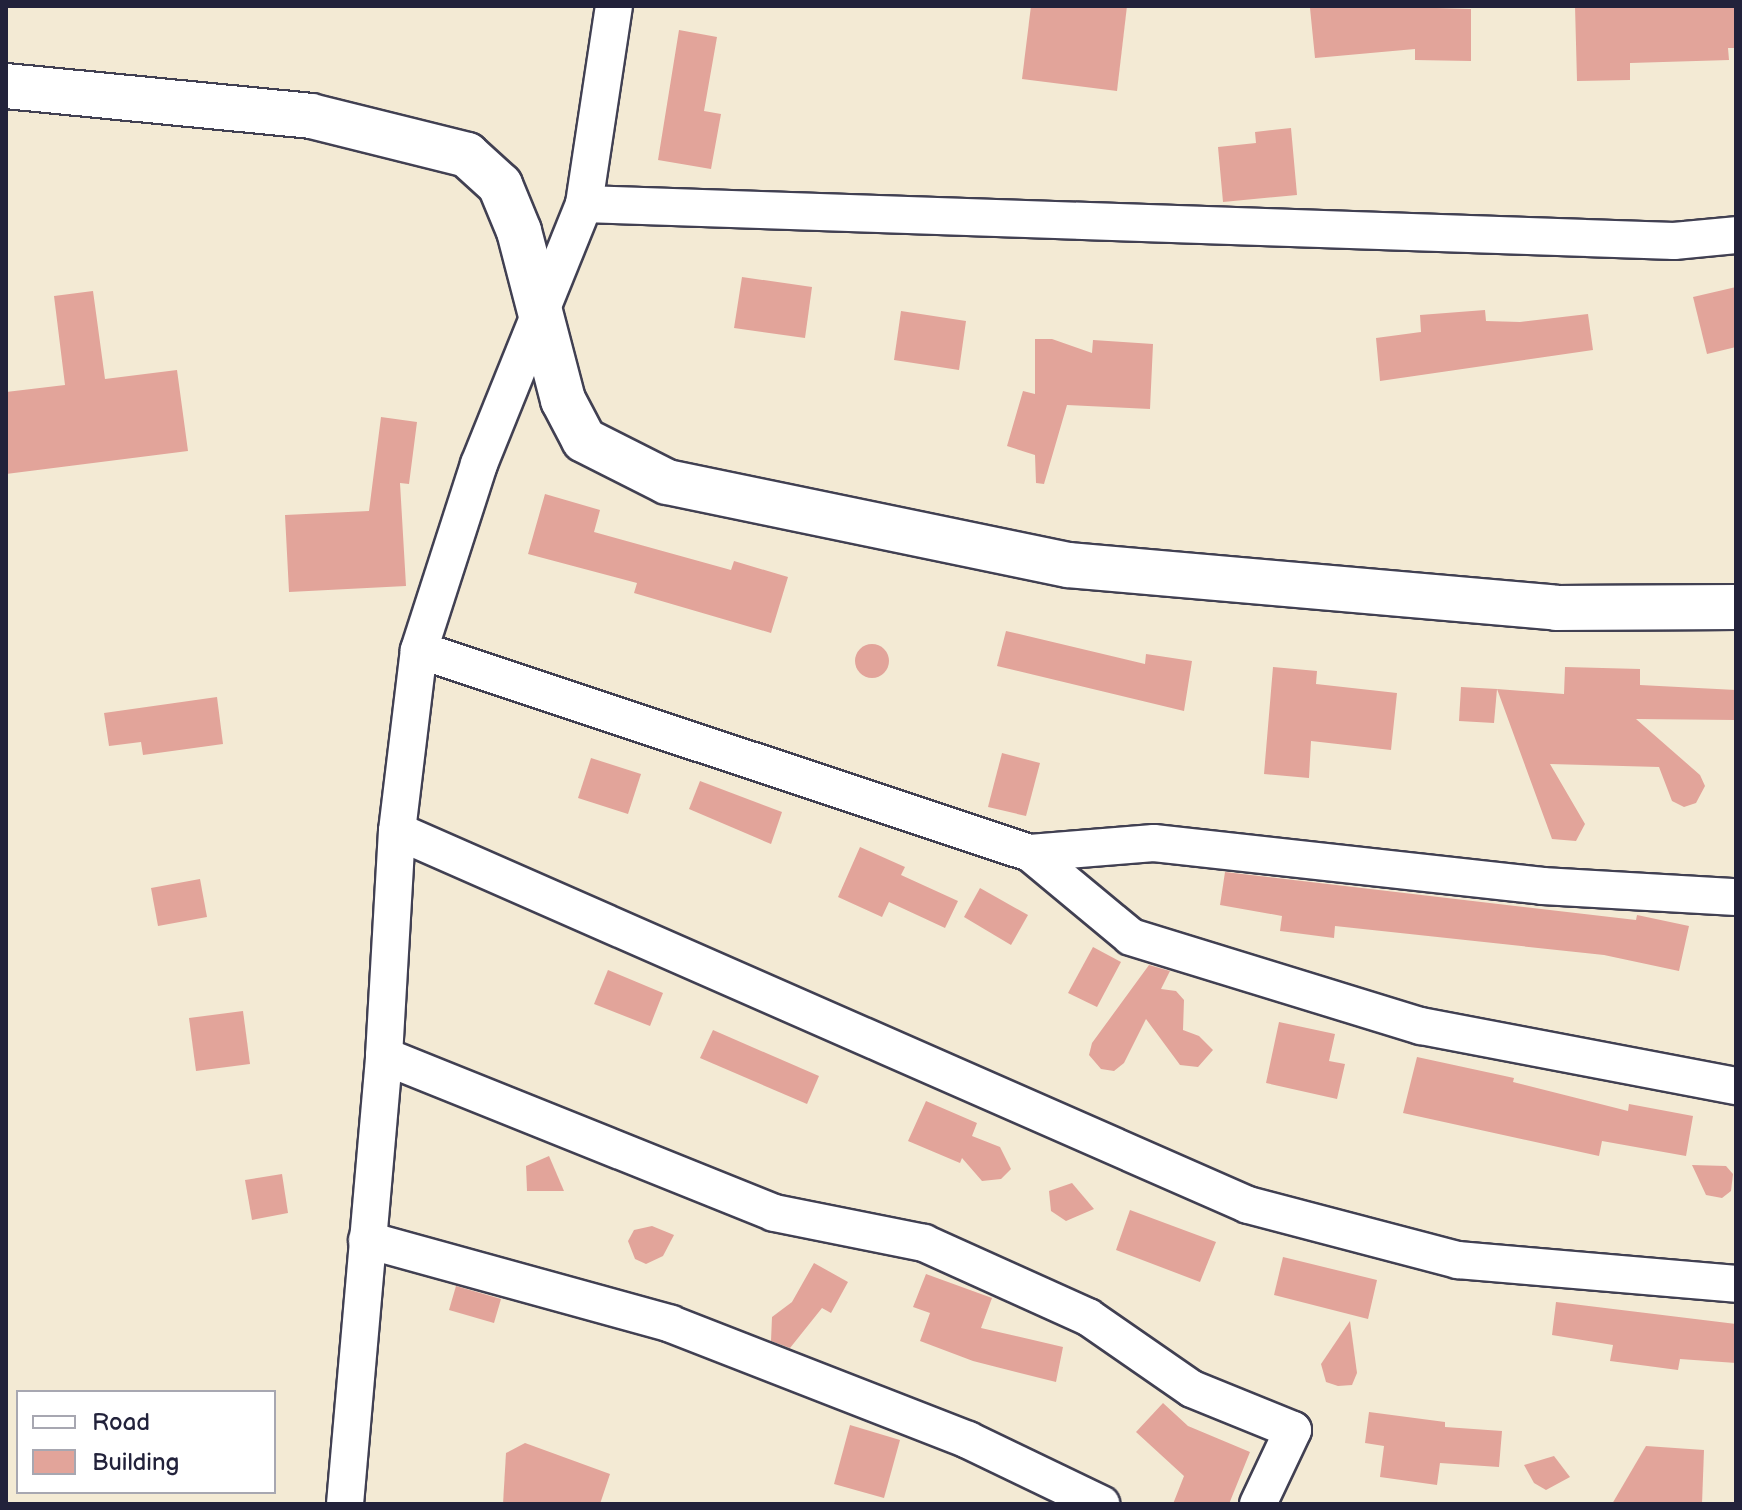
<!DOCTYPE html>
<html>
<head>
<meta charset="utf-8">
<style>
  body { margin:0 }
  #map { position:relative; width:1742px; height:1510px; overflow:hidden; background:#f3ead4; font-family:"Balsamiq Sans",sans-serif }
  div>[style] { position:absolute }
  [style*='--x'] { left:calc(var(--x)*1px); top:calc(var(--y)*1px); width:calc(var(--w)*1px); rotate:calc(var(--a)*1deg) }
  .building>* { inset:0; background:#e2a49a }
  .round { border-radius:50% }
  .roads { filter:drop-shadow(2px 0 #414052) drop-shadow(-2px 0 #414052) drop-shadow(0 2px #414052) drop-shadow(0 -2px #414052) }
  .street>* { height:36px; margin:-18px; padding:0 18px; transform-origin:18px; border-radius:18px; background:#fff }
  .secondary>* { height:44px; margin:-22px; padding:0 22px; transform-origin:22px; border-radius:22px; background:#fff }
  span { translate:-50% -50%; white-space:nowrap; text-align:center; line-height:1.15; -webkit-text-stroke:6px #fff; paint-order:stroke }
  .frame { position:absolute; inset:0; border:8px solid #22223b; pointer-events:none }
  .legend { position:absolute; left:16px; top:1390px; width:260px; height:104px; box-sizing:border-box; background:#fff; border:2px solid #a7a7b1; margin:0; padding:10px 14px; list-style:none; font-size:24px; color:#22223b }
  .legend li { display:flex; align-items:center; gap:16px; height:40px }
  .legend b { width:40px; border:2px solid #a7a7b1 }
</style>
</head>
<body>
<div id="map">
  <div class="building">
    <i style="clip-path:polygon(1031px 6px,1127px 6px,1117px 91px,1022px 79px)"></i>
    <i style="clip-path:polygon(1367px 6px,1471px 9px,1471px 61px,1415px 60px,1415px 49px,1315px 58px,1310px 8px)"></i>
    <i style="clip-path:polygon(1575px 6px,1736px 6px,1736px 48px,1728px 48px,1729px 60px,1630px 63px,1630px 80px,1577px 81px)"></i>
    <i style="clip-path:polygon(679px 30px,717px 37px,704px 111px,721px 114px,711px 169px,658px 160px)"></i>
    <i style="clip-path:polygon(1291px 128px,1297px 195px,1223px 202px,1218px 147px,1256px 143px,1255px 132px)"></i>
    <i style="clip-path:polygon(742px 277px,812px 287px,805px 338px,734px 328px)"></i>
    <i style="clip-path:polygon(1736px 287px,1736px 347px,1707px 354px,1693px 297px)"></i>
    <i style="clip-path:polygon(93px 291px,105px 379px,177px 370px,188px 451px,6px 474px,6px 392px,65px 385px,54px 296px)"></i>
    <i style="clip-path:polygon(1485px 310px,1486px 321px,1520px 322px,1588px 314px,1593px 350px,1380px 381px,1376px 338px,1421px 332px,1420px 315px)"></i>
    <i style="clip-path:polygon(901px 311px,966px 321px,959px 370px,894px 360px)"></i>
    <i style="clip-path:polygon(1035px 339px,1052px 339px,1092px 353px,1093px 340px,1153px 344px,1150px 409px,1067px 405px,1044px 484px,1036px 483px,1035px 455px,1007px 446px,1023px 391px,1035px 394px)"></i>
    <i style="clip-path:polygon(381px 417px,417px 422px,409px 484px,400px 483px,406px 586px,289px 592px,285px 515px,369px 511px)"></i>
    <i style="clip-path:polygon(545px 494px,600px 510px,594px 532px,731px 570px,734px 561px,788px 577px,771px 633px,634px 593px,637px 583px,528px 554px)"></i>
    <i style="clip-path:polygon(1006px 631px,1145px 664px,1146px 654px,1192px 661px,1184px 711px,997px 666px)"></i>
    <i class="round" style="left:855px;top:644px;width:34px;height:34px"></i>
    <i style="clip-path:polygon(1273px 667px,1317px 671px,1316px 684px,1397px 693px,1391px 750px,1311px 741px,1309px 778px,1264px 774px)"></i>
    <i style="clip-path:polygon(1565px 667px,1640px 669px,1640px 685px,1736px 690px,1736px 720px,1636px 719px,1700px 775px,1705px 786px,1696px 803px,1684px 807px,1672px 801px,1659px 767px,1550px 764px,1585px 824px,1576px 841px,1552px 839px,1497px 689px,1564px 694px)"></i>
    <i style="clip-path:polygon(1461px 687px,1497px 689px,1494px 723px,1459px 721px)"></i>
    <i style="clip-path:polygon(217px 697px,223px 744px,143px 755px,141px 742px,109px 746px,104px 713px)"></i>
    <i style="clip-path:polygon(1002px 753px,1040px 763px,1026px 816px,988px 807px)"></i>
    <i style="clip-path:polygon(591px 758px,641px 774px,628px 814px,578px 798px)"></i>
    <i style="clip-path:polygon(700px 781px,782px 812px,771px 844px,689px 809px)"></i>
    <i style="clip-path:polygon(860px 847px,905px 867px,901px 875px,958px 901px,945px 928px,889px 902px,882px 917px,838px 897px)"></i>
    <i style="clip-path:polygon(1225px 872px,1636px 920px,1637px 915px,1689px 926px,1679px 971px,1604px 955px,1335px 926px,1334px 938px,1280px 931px,1282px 916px,1220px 905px)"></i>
    <i style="clip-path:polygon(200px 879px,207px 917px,158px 926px,151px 888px)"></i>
    <i style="clip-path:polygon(980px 888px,1028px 915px,1011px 945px,964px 917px)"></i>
    <i style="clip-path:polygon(1093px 947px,1121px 962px,1097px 1007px,1068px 993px)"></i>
    <i style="clip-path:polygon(1149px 965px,1170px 971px,1161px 989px,1176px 991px,1184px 1000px,1183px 1030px,1199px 1036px,1213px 1050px,1198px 1067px,1180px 1065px,1146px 1019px,1124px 1063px,1114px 1071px,1101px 1069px,1089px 1055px,1092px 1043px)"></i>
    <i style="clip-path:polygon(608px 970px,663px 993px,650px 1026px,594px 1004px)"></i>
    <i style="clip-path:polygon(243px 1011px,250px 1064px,196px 1071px,189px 1018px)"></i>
    <i style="clip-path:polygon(1279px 1022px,1335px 1034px,1329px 1061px,1345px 1064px,1337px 1099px,1266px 1083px)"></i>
    <i style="clip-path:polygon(713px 1030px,819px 1076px,807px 1104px,700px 1058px)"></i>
    <i style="clip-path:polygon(1417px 1057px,1514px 1078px,1513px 1082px,1628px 1111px,1629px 1104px,1693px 1116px,1686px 1156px,1602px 1141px,1599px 1156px,1403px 1113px)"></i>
    <i style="clip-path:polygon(926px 1101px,977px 1123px,972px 1136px,1000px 1147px,1011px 1169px,1001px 1179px,982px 1181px,962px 1158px,960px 1163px,908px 1141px)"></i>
    <i style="clip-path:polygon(549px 1156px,564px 1191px,527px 1191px,526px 1166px)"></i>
    <i style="clip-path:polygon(1692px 1165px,1726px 1166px,1733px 1174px,1731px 1191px,1722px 1198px,1706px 1195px)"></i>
    <i style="clip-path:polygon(282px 1174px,288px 1213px,252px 1220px,245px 1180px)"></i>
    <i style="clip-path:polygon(1072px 1183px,1094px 1209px,1066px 1221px,1051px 1211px,1049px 1191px)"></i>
    <i style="clip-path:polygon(1130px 1210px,1216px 1242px,1200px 1282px,1116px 1250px)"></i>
    <i style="clip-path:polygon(652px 1226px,674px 1235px,663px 1256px,646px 1264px,635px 1259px,628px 1241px,634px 1230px)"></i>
    <i style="clip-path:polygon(1283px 1257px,1377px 1280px,1368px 1319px,1274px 1295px)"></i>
    <i style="clip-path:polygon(814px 1263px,848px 1282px,831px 1313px,822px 1308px,790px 1348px,771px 1341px,772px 1317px,792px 1302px)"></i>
    <i style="clip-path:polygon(926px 1274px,992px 1298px,981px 1328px,1063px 1347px,1056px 1382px,973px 1361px,920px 1341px,930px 1313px,913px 1307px)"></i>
    <i style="clip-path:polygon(456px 1286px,501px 1299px,494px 1323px,449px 1310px)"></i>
    <i style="clip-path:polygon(1556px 1302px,1736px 1324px,1736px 1363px,1680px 1359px,1678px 1370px,1610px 1361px,1613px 1345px,1552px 1335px)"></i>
    <i style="clip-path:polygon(1350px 1321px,1357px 1373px,1352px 1385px,1338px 1386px,1326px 1382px,1321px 1364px)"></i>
    <i style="clip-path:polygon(1163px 1403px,1188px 1426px,1250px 1452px,1229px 1504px,1173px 1504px,1184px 1476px,1136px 1432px)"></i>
    <i style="clip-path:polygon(1369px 1412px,1445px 1422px,1445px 1427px,1502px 1431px,1499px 1467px,1440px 1463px,1437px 1485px,1380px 1477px,1384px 1446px,1365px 1443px)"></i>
    <i style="clip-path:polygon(850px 1425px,900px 1440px,884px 1498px,834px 1484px)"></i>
    <i style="clip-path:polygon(525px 1443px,610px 1474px,600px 1504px,503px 1504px,506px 1453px)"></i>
    <i style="clip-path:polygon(1646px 1446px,1704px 1450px,1702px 1504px,1612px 1504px)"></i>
    <i style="clip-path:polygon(1554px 1456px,1570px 1477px,1546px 1490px,1534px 1483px,1524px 1465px)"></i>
  </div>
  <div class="roads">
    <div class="street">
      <i style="--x:584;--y:204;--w:1091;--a:1.94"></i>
      <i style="--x:1674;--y:241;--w:62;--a:-5.5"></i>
      <i style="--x:419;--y:650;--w:644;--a:18.38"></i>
      <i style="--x:1030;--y:853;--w:124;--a:-4.6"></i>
      <i style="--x:1154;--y:843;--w:391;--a:6.3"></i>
      <i style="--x:1543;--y:886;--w:193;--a:3.3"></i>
      <i style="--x:397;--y:831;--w:930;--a:23.72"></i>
      <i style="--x:1248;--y:1205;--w:217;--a:14.7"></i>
      <i style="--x:1458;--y:1260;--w:279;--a:4.9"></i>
      <i style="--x:1030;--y:853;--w:131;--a:39.7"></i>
      <i style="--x:1131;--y:937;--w:303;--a:17.1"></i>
      <i style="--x:1421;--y:1026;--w:321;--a:10.8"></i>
      <i style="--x:384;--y:1056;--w:420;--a:21.9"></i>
      <i style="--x:774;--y:1213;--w:153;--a:11.3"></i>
      <i style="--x:924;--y:1243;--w:180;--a:24.3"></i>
      <i style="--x:1088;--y:1317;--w:126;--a:34.7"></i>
      <i style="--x:1192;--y:1389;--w:109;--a:22.1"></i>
      <i style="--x:1293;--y:1430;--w:82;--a:115.3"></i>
      <i style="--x:367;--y:1240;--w:315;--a:15.4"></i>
      <i style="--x:671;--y:1324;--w:319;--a:21.3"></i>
      <i style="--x:968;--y:1440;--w:148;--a:25.7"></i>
      <i style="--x:345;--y:1504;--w:450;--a:-85"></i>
      <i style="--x:384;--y:1056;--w:225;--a:-86.7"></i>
      <i style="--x:397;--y:831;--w:182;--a:-83.1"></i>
      <i style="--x:419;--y:650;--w:195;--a:-72.1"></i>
      <i style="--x:479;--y:464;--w:280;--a:-68"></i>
      <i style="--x:584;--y:204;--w:200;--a:-81.4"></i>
    </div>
    <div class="secondary">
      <i style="--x:6;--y:86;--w:306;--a:5.6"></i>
      <i style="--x:311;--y:116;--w:161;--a:14"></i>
      <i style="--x:467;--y:155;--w:45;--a:42.3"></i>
      <i style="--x:500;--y:185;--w:50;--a:67.6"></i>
      <i style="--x:519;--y:231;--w:175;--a:75.4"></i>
      <i style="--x:563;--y:400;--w:45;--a:62.3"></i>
      <i style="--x:584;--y:440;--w:93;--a:26.8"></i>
      <i style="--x:667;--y:482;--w:409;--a:11.7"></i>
      <i style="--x:1068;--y:565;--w:490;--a:5"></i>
      <i style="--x:1556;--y:608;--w:180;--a:-0.3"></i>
    </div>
  </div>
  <div class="frame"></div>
  <ul class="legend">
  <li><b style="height:10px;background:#fff"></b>Road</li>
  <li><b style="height:22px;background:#e2a49a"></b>Building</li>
  </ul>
</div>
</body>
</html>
